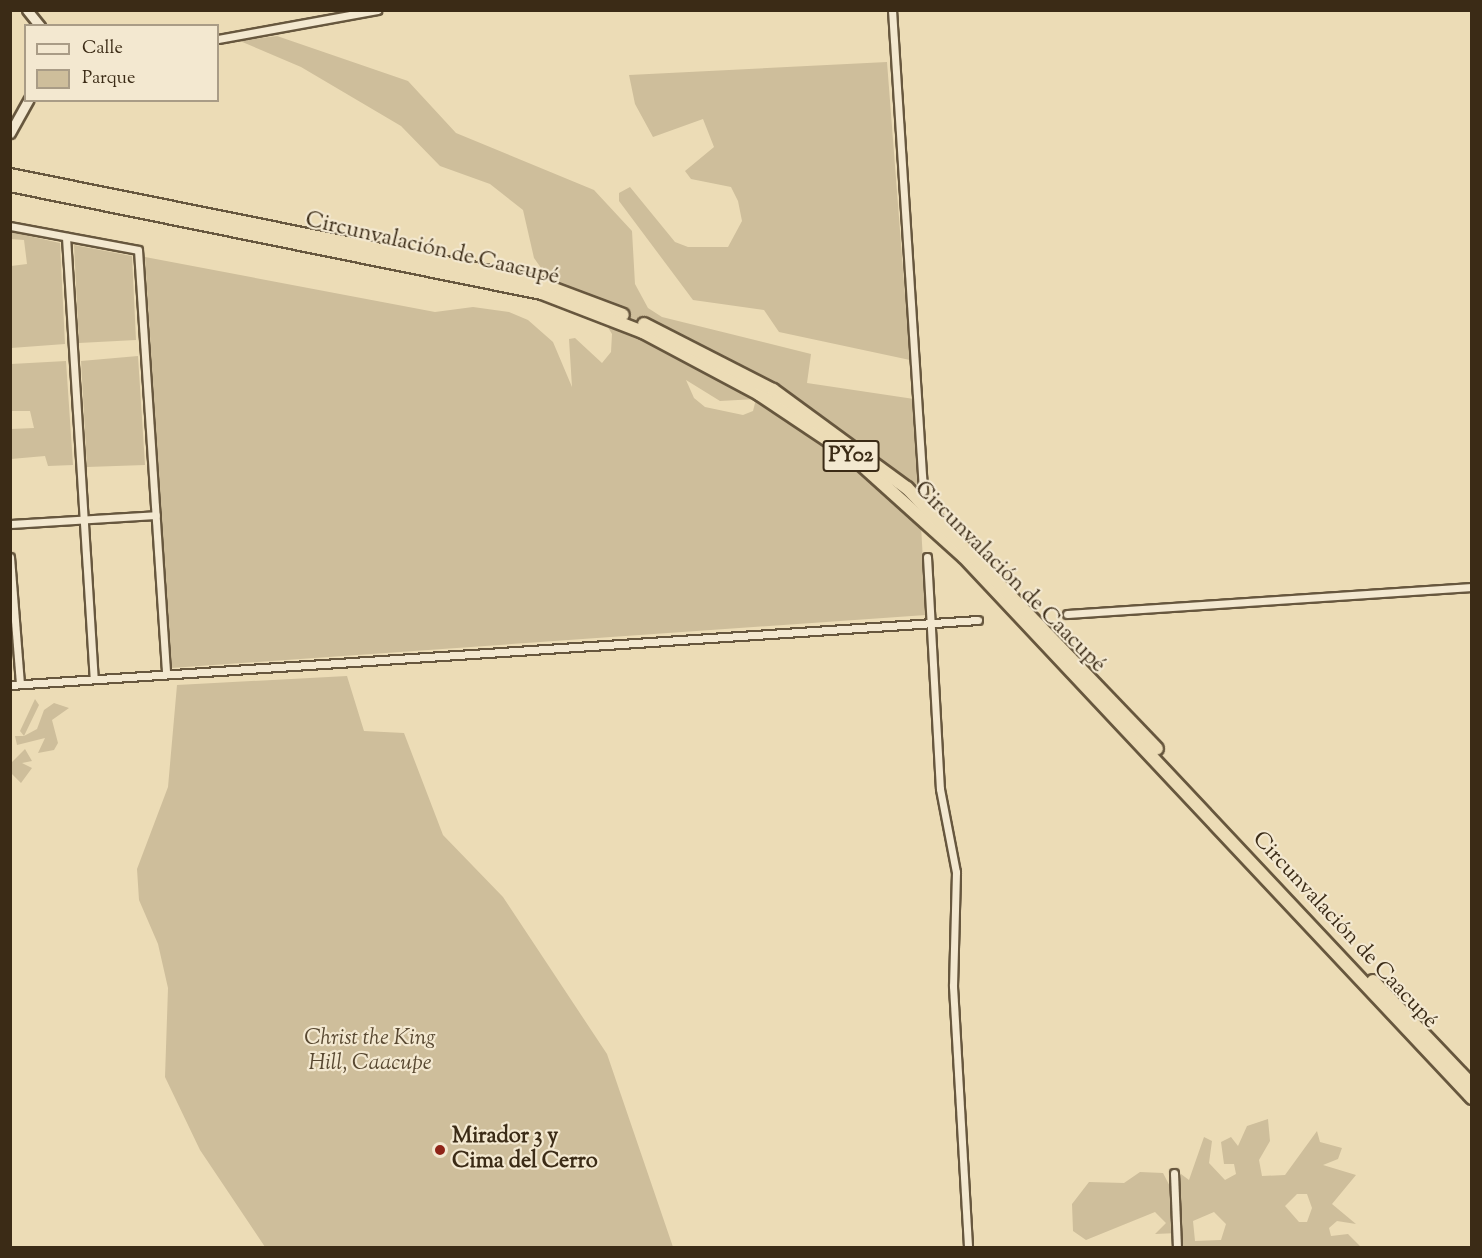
<!DOCTYPE html>
<html>
<head>
<meta charset="utf-8">
<style>
  body { margin:0 }
  #map { position:relative; width:1482px; height:1258px; overflow:hidden; background:#ecdcb6; font-family:"Sorts Mill Goudy",serif }
  div>[style] { position:absolute }
  [style*='--x'] { left:calc(var(--x)*1px); top:calc(var(--y)*1px); width:calc(var(--w)*1px); rotate:calc(var(--a)*1deg) }
  .green>* { inset:0; background:#cebe9b }
  .roads { filter:drop-shadow(2px 0 #67573e) drop-shadow(-2px 0 #67573e) drop-shadow(0 2px #67573e) drop-shadow(0 -2px #67573e) }
  .street>* { height:7px; margin:-3.5px; padding:0 3.5px; transform-origin:3.5px; border-radius:3.5px; background:#f3e8d0 }
  .secondary>* { height:9px; margin:-4.5px; padding:0 4.5px; transform-origin:4.5px; border-radius:4.5px; background:#f3e8d0 }
  .highway>* { height:12px; margin:-6px; padding:0 6px; transform-origin:6px; border-radius:6px; background:#ecdcb6 }
  .dots>* { width:16px; height:16px; translate:-50% -50%; box-sizing:border-box; border:3px solid #f3e8d0; border-radius:50% }
  span { translate:-50% -50%; white-space:nowrap; text-align:center; line-height:1.15; -webkit-text-stroke:4.5px #f3e8d0; paint-order:stroke }
  .shield-label span { padding:2px 4px; background:#f3e8d0; border:2px solid; border-radius:4px; -webkit-text-stroke-width:0 }
  .shield-label { font-size:21px; color:#3b2b16; font-weight:700 }
  .street-label { font-size:22px; color:#3b2b16 }
  .park-label { font-size:22px; color:#584831; font-style:italic }
  .poi-label { font-size:22px; color:#3b2b16; font-weight:700 }
  .left { translate:0 -50%; text-align:left }
  .frame { position:absolute; inset:0; border:12px solid #3b2b16; pointer-events:none }
  .legend { position:absolute; left:24px; top:24px; width:195px; height:78px; box-sizing:border-box; background:#f3e8d0; border:2px solid #a99c86; margin:0; padding:8px 10px; list-style:none; font-size:18px; color:#3b2b16 }
  .legend li { display:flex; align-items:center; gap:12px; height:30px }
  .legend b { width:30px; border:2px solid #a99c86 }
</style>
</head>
<body>
<div id="map">
  <div class="green">
    <i style="clip-path:polygon(evenodd,277px 36px,408px 81px,456px 133px,594px 190px,632px 231px,635px 284px,648px 308px,662px 317px,811px 354px,807px 383px,914px 399px,926px 615px,171px 668px,145px 257px,435px 312px,473px 307px,509px 312px,528px 320px,553px 342px,572px 387px,569px 339px,575px 338px,602px 363px,611px 352px,612px 334px,598px 311px,558px 292px,534px 258px,523px 210px,490px 184px,440px 166px,401px 126px,301px 67px,240px 41px,277px 36px,686px 380px,720px 401px,756px 399px,753px 411px,743px 415px,705px 407px,694px 398px,686px 380px)"></i>
    <i style="clip-path:polygon(887px 62px,910px 360px,779px 332px,764px 310px,693px 300px,619px 201px,619px 193px,630px 187px,675px 242px,688px 247px,728px 247px,742px 221px,738px 201px,731px 187px,691px 179px,685px 171px,714px 147px,703px 119px,653px 137px,635px 104px,629px 75px)"></i>
    <i style="clip-path:polygon(11px 232px,60px 243px,65px 344px,11px 348px,11px 266px,27px 264px,24px 240px,11px 239px)"></i>
    <i style="clip-path:polygon(74px 245px,132px 256px,136px 340px,79px 343px)"></i>
    <i style="clip-path:polygon(138px 356px,145px 465px,87px 467px,81px 361px)"></i>
    <i style="clip-path:polygon(66px 361px,73px 465px,48px 466px,45px 456px,11px 459px,11px 429px,34px 428px,30px 411px,11px 411px,11px 364px)"></i>
    <i style="clip-path:polygon(347px 676px,364px 731px,404px 733px,443px 835px,503px 897px,607px 1054px,673px 1247px,265px 1247px,200px 1150px,165px 1077px,168px 988px,158px 944px,139px 900px,137px 869px,168px 787px,177px 685px)"></i>
    <i style="clip-path:polygon(35px 699px,39px 705px,24px 736px,37px 729px,44px 710px,54px 703px,69px 708px,52px 720px,58px 743px,54px 750px,38px 753px,45px 738px,17px 745px,15px 736px,24px 736px,20px 731px)"></i>
    <i style="clip-path:polygon(25px 749px,32px 761px,22px 763px,32px 768px,21px 783px,11px 773px,11px 763px)"></i>
    <i style="clip-path:polygon(evenodd,1268px 1119px,1270px 1141px,1259px 1160px,1262px 1176px,1285px 1175px,1317px 1131px,1320px 1142px,1342px 1148px,1338px 1159px,1323px 1165px,1356px 1175px,1332px 1204px,1356px 1224px,1337px 1221px,1329px 1228px,1331px 1236px,1348px 1234px,1361px 1247px,1179px 1247px,1178px 1233px,1155px 1234px,1166px 1223px,1155px 1212px,1086px 1240px,1073px 1231px,1072px 1204px,1089px 1182px,1124px 1183px,1140px 1172px,1163px 1173px,1178px 1202px,1177px 1178px,1181px 1174px,1189px 1180px,1204px 1137px,1212px 1141px,1209px 1163px,1225px 1180px,1236px 1174px,1234px 1164px,1224px 1164px,1221px 1142px,1231px 1137px,1238px 1146px,1247px 1126px,1268px 1119px,1297px 1194px,1307px 1194px,1312px 1208px,1307px 1222px,1299px 1222px,1285px 1206px,1297px 1194px,1268px 1119px,1214px 1212px,1226px 1224px,1221px 1240px,1195px 1241px,1193px 1221px,1214px 1212px)"></i>
  </div>
  <div class="roads">
    <div class="street">
      <i style="--x:892;--y:10;--w:482;--a:86.3"></i>
      <i style="--x:218;--y:39;--w:162;--a:-10.3"></i>
      <i style="--x:10;--y:226;--w:130;--a:10.6"></i>
      <i style="--x:138;--y:250;--w:424;--a:86.2"></i>
      <i style="--x:66;--y:237;--w:442;--a:86.4"></i>
      <i style="--x:10;--y:524;--w:146;--a:-3.5"></i>
      <i style="--x:10;--y:557;--w:127;--a:85.5"></i>
      <i style="--x:927;--y:557;--w:232;--a:86.8"></i>
      <i style="--x:940;--y:789;--w:85;--a:79.1"></i>
      <i style="--x:956;--y:872;--w:114;--a:91.5"></i>
      <i style="--x:953;--y:986;--w:262;--a:86.7"></i>
      <i style="--x:1067;--y:614;--w:406;--a:-3.8"></i>
      <i style="--x:10;--y:685;--w:970;--a:-3.84"></i>
      <i style="--x:1174;--y:1173;--w:75;--a:87.7"></i>
    </div>
    <div class="secondary">
      <i style="--x:27;--y:10;--w:21;--a:51"></i>
      <i style="--x:10;--y:133;--w:38;--a:-61"></i>
    </div>
    <div class="highway">
      <i style="--x:10;--y:175;--w:530;--a:11.42"></i>
      <i style="--x:530;--y:280;--w:99;--a:20.6"></i>
      <i style="--x:10;--y:185;--w:543;--a:11.48"></i>
      <i style="--x:542;--y:293;--w:108;--a:21.1"></i>
      <i style="--x:643;--y:332;--w:132;--a:28.1"></i>
      <i style="--x:759;--y:394;--w:113;--a:33.8"></i>
      <i style="--x:853;--y:457;--w:149;--a:42"></i>
      <i style="--x:964;--y:557;--w:742;--a:46.8"></i>
      <i style="--x:644;--y:324;--w:145;--a:27.1"></i>
      <i style="--x:773;--y:390;--w:166;--a:36.2"></i>
      <i style="--x:907;--y:488;--w:361;--a:46.2"></i>
      <i style="--x:1373;--y:981;--w:144;--a:46.4"></i>
    </div>
  </div>
  <div class="dots">
    <i style="left:440px;top:1150px;background:#8f2418"></i>
  </div>
  <div class="shield-label">
    <span style="left:851px;top:456px">PY02</span>
  </div>
  <div class="street-label">
    <span style="left:432px;top:250px;rotate:13deg">Circunvalación de Caacupé</span>
    <span style="left:1009px;top:578px;rotate:45deg">Circunvalación de Caacupé</span>
    <span style="left:1344px;top:931px;rotate:47deg">Circunvalación de Caacupé</span>
  </div>
  <div class="park-label">
    <span style="left:370px;top:1052px">Christ the King<br>Hill, Caacupe</span>
  </div>
  <div class="poi-label">
    <span class="left" style="left:452px;top:1150px">Mirador 3 y<br>Cima del Cerro</span>
  </div>
  <div class="frame"></div>
  <ul class="legend">
  <li><b style="height:8px;background:#f3e8d0"></b>Calle</li>
  <li><b style="height:16px;background:#cebe9b"></b>Parque</li>
  </ul>
</div>
</body>
</html>
